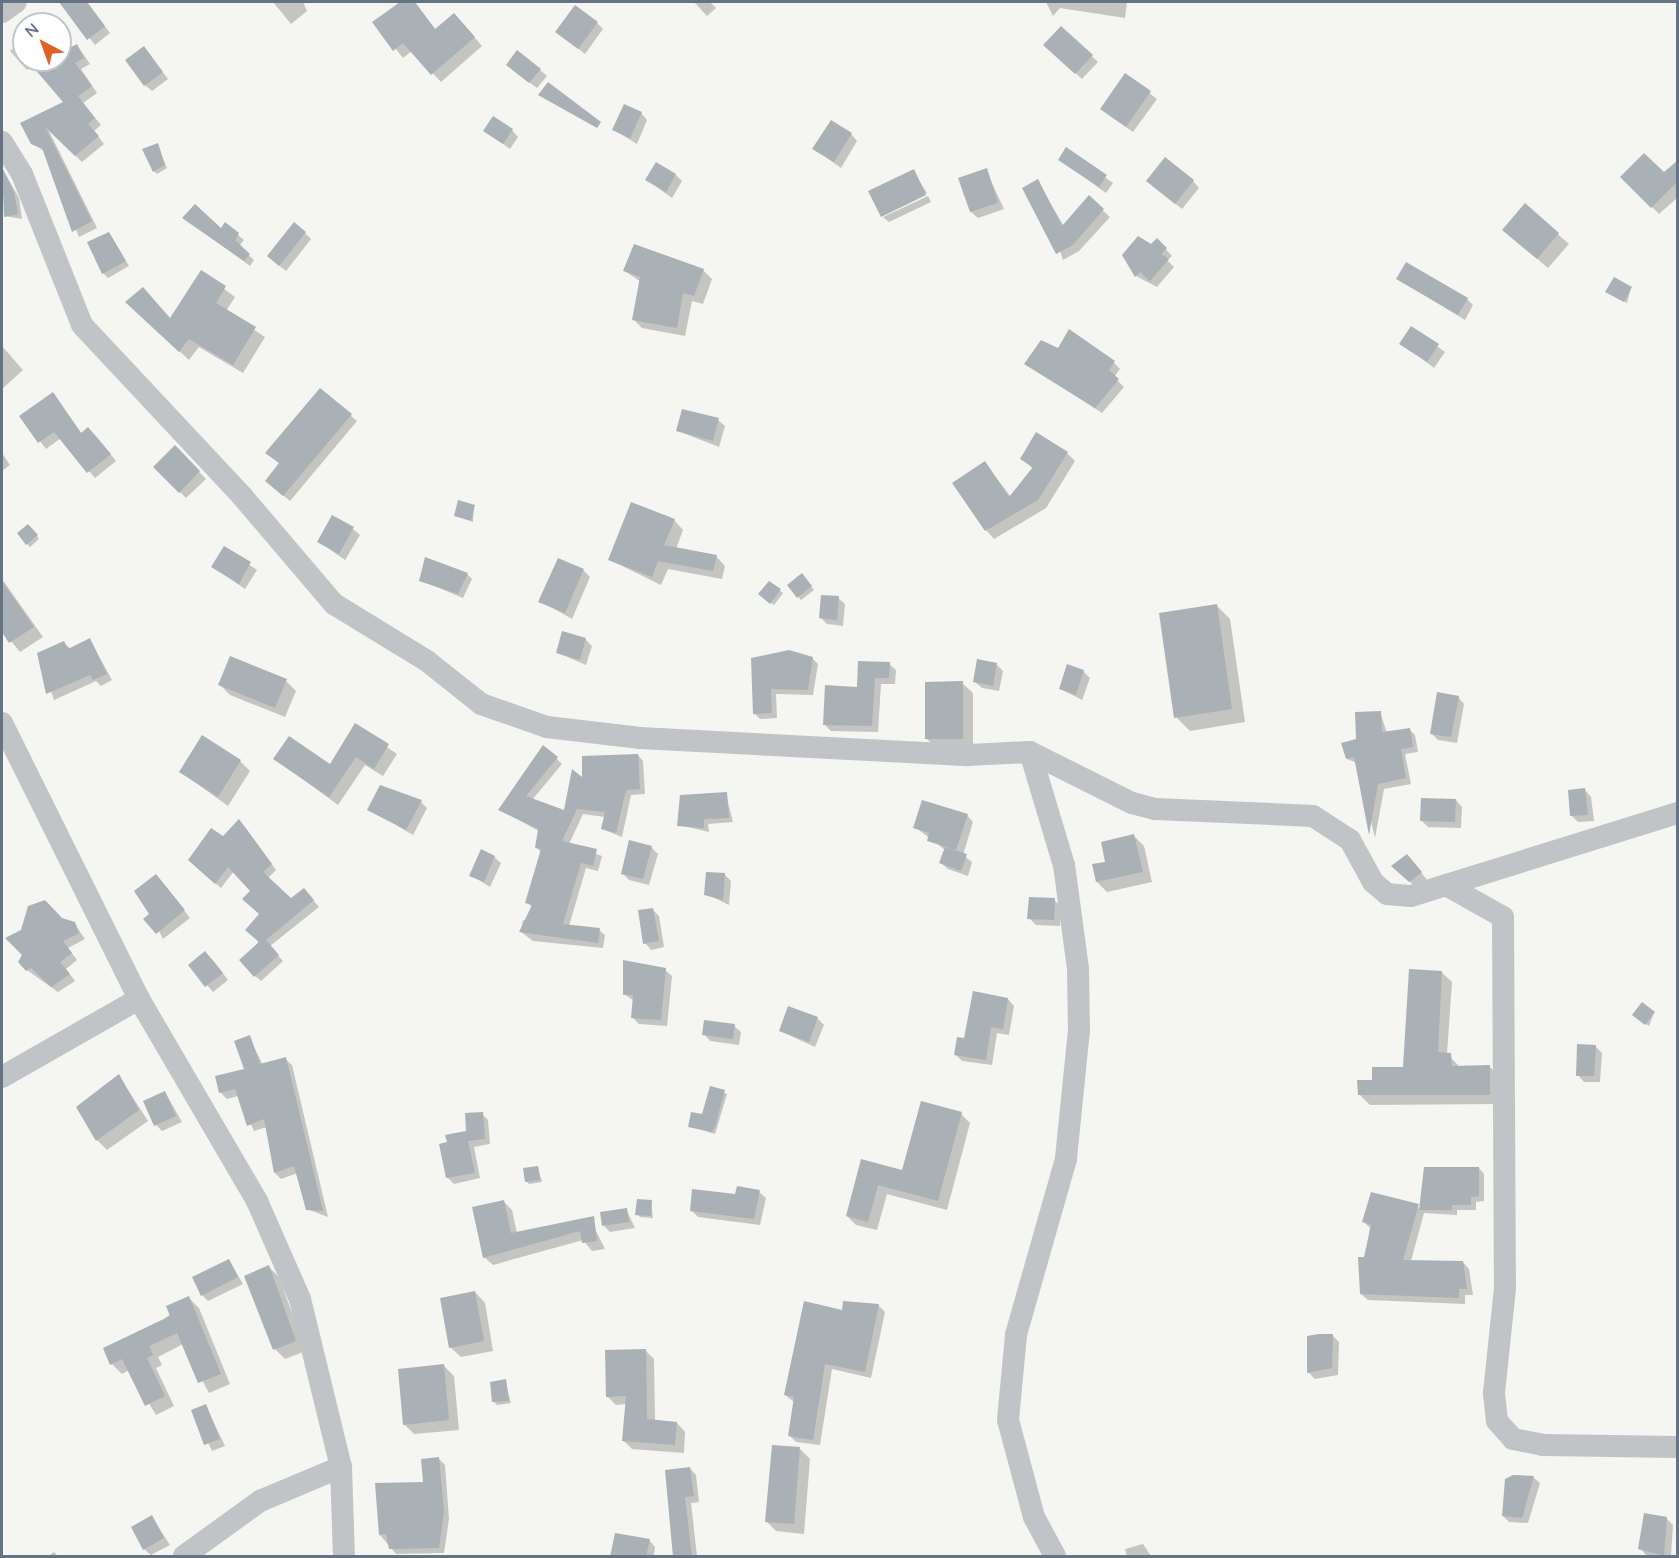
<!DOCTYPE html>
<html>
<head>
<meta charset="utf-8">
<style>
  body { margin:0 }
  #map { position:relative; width:1679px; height:1558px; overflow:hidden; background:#f5f5f2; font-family:Quicksand,sans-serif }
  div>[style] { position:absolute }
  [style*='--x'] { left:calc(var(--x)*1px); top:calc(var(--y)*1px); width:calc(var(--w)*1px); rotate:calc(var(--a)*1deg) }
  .shadow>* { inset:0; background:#0003 }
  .building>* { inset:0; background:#a9b1b6 }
  .street>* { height:22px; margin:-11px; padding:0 11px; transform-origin:11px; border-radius:11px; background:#c0c4c7 }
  span { translate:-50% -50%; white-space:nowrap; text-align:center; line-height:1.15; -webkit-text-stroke:6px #fff; paint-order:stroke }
  .frame { position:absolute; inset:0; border:3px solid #657382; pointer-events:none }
  .north { position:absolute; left:12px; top:12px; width:60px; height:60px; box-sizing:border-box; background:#fff; border:2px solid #c1c7cd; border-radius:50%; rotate:319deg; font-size:16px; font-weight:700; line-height:24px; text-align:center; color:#657382 }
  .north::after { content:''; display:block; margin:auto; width:21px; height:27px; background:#df6028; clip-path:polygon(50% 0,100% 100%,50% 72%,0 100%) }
</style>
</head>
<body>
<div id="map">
  <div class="shadow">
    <i style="clip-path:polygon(67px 2px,87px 2px,110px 33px,95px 45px,63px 4px)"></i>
    <i style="clip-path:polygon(273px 2px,303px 2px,307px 11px,291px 24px)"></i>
    <i style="clip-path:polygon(403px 2px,414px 2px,436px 30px,462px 23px,482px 46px,441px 82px,412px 51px,403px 58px,375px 23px)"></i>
    <i style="clip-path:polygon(694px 2px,710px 2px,716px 8px,707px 16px)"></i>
    <i style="clip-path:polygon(1046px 2px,1127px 2px,1125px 18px,1060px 8px,1053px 16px)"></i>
    <i style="clip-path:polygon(597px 23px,603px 29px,585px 54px,557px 32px)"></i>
    <i style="clip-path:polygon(1061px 28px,1098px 62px,1082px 79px,1052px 51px)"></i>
    <i style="clip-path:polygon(24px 38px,24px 60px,60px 60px,60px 50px,77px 45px,90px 64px,81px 69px,97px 93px,83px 103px,101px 125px,94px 131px,104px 144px,82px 162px,48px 129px,97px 228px,79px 237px,46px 152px,32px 144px,22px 124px,65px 102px,33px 65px,27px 70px,10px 51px)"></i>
    <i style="clip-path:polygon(144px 48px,168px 79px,152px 91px,145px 85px)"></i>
    <i style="clip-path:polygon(540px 70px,547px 76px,537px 88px,514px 71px)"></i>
    <i style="clip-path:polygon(1126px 75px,1157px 99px,1133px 132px,1109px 115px)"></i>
    <i style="clip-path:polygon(641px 113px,647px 120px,637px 144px,614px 130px)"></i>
    <i style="clip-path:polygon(512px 130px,518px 137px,510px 149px,485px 131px)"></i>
    <i style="clip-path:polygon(851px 134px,857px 141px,841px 168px,814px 149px)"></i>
    <i style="clip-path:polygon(157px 145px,167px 168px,157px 174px,154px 171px)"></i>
    <i style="clip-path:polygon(1067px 150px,1113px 183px,1106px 193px,1060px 160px)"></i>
    <i style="clip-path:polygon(1678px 163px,1678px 197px,1659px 214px,1622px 177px,1664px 174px)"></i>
    <i style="clip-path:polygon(2px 168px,19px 198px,22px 219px,5px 216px)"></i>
    <i style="clip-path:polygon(986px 170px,1004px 209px,978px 218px,971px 212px)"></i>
    <i style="clip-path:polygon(913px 171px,927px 193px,882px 214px)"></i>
    <i style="clip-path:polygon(676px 175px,682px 181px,672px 198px,647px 180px)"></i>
    <i style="clip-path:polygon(1037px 181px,1064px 226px,1089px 198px,1110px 217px,1079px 251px,1063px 260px)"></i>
    <i style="clip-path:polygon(1193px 181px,1199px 188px,1182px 209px,1155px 187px)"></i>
    <i style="clip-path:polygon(928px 196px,931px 202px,889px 222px,883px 217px)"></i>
    <i style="clip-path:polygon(1526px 206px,1569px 244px,1548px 268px,1515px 240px)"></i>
    <i style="clip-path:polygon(184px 218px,221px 230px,225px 224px,244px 240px,239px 246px,254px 260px,250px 266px)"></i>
    <i style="clip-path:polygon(109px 233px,129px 266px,108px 278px,103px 273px)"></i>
    <i style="clip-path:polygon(305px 233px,311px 239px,286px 271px,276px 263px)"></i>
    <i style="clip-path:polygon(1157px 240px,1172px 256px,1167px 260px,1174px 267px,1157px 287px,1136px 276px)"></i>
    <i style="clip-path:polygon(703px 270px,712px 279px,703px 304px,692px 301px,685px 336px,642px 328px,633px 319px,641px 282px,625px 271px)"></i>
    <i style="clip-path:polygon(201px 272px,235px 297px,226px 311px,265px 337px,243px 373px,199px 347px,189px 360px,137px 312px,171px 320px)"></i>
    <i style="clip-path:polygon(1398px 279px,1467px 299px,1473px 305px,1465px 320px)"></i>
    <i style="clip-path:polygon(1631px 288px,1627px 303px,1610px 294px)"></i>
    <i style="clip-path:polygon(1412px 328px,1445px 352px,1434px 368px,1401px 343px)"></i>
    <i style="clip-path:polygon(2px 346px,23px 370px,2px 389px)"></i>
    <i style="clip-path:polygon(1059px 350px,1114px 363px,1120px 369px,1114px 377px,1124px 387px,1102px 413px,1026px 364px)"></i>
    <i style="clip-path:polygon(320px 390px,357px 421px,290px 501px,272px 486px,280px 464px,267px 453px)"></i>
    <i style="clip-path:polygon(53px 394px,82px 434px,95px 435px,116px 461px,95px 478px,61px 438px,46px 449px,21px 416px)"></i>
    <i style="clip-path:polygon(718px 420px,725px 426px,719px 447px,678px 431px)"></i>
    <i style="clip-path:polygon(175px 447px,206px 479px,186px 498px,155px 467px)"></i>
    <i style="clip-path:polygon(2px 453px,10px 465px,2px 471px)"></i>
    <i style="clip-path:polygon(1067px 453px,1075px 461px,1046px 508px,994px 539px,986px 530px,985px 463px,1011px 497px,1033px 469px,1022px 459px)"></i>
    <i style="clip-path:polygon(474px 507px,473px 522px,455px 515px)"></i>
    <i style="clip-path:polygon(674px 520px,683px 530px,676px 549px,716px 556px,725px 566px,722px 579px,668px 569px,661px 585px,610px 560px)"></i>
    <i style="clip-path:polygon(31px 528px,39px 539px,30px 547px,27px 544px)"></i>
    <i style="clip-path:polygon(353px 529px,360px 535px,345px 560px,319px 542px)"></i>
    <i style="clip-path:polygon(224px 548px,257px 570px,245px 589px,213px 567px)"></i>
    <i style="clip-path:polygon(583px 570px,590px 577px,572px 619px,540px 601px)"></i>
    <i style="clip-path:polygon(467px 574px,472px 579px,463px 598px,420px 580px)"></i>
    <i style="clip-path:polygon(804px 577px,814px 590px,801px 600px,789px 585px)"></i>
    <i style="clip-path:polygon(2px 579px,43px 637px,20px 652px,2px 630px)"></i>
    <i style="clip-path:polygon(770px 583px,783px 593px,774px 605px,763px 597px)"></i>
    <i style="clip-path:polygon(838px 598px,845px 604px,843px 626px,827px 624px,821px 618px)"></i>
    <i style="clip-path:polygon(1216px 605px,1230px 619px,1245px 722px,1190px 731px,1176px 717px)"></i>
    <i style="clip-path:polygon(585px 639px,592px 646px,586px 665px,558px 653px)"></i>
    <i style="clip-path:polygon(90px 640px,112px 680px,101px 686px,96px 681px,54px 700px,38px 654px,64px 643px,71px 649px)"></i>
    <i style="clip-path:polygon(812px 658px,818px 664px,813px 695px,776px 694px,777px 718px,760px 719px,755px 714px,752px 660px)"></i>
    <i style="clip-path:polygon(889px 664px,896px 670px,895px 684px,881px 684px,878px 732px,831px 731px,824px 724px)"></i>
    <i style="clip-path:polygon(996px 664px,1003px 671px,999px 691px,982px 688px,975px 682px)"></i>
    <i style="clip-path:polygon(1083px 671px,1090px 678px,1082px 700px,1061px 689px)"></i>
    <i style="clip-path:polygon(286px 681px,296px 691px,285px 717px,230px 695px,220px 685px)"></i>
    <i style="clip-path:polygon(962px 683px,973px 693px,973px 749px,937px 749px,927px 739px)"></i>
    <i style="clip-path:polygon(1458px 697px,1464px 704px,1457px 743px,1438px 740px,1431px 733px)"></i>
    <i style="clip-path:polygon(1380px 712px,1387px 733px,1410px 730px,1415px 735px,1418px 752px,1405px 754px,1411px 784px,1384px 789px,1375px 838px,1357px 763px,1347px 759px,1343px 744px,1358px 740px)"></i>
    <i style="clip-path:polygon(356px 726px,397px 754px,383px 776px,365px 765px,338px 805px,275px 759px,330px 766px)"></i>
    <i style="clip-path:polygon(544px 747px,562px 764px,532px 800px,565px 812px,583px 780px,638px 755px,643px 761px,645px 794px,631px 795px,622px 837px,602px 829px,605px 817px,583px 814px,569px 844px,602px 856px,598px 871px,586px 868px,569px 926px,599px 930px,605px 935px,603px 948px,533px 941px,521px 932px,523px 920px,531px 921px,533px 908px,527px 902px,541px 852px,536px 847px,539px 831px,500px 810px)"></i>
    <i style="clip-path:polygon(240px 761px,250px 771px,228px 806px,181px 772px)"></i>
    <i style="clip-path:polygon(1585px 790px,1591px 797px,1594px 821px,1578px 822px,1572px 816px)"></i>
    <i style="clip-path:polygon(726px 794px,733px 822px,708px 824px,709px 832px,679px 825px)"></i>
    <i style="clip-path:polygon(1456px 800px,1462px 807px,1461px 828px,1428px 827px,1422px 821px)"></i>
    <i style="clip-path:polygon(421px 802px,427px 808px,413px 835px,369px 809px)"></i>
    <i style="clip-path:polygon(967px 815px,973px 822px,963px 855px,972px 862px,968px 876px,948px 869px,941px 863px,945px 850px,915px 827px)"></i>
    <i style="clip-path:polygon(245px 827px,276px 870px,268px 878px,291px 900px,309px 895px,319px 907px,270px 946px,283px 961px,261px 981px,255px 976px,260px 914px,252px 891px,234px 871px,221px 888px,196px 866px,223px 838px)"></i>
    <i style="clip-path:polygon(1134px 836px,1144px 846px,1152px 882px,1107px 892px,1097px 882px)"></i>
    <i style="clip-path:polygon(651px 847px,658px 854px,649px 885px,629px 880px,622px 873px)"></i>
    <i style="clip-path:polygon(494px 857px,501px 863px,490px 887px,471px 875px)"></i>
    <i style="clip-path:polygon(1413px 862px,1427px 880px,1417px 888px,1400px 873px)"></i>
    <i style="clip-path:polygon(724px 874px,731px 881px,729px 905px,706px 894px)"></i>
    <i style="clip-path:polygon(162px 882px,190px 918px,163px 939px,151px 915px)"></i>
    <i style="clip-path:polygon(1054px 900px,1061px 906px,1060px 926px,1036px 925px,1029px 918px)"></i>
    <i style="clip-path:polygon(652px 909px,659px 916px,664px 947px,651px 950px,645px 943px)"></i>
    <i style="clip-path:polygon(74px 923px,85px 939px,68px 948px,77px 960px,66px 969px,75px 981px,58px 992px,27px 970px)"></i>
    <i style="clip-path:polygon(212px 959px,228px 980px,213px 992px,190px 965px)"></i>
    <i style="clip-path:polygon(665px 970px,672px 976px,667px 1026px,639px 1024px,633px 1018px,634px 1001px,624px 994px)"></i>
    <i style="clip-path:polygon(1441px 972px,1452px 982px,1447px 1054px,1460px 1067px,1490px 1067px,1500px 1077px,1500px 1104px,1370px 1105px,1360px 1095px,1374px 1081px,1405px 1068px)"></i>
    <i style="clip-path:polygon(1008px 999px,1014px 1006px,1009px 1035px,997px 1033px,992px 1065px,962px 1061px,955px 1054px,965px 1040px)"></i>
    <i style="clip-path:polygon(1654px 1013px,1649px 1026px,1637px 1018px)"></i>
    <i style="clip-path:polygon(817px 1018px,824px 1025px,815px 1047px,780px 1031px)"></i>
    <i style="clip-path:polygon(734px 1026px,741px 1032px,739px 1045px,710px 1041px,704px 1034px)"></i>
    <i style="clip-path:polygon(249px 1037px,263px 1065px,285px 1059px,292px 1065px,328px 1217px,307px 1209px,298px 1173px,281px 1179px,275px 1173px,267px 1127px,254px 1131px,238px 1096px,227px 1099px,221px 1093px,217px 1077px,246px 1070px)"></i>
    <i style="clip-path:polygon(1595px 1046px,1602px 1053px,1600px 1082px,1584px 1082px,1578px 1075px)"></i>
    <i style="clip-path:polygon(119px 1076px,148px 1121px,107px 1150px,97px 1140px,103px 1086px)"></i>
    <i style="clip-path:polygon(711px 1088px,727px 1094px,715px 1134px,689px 1126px,703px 1116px)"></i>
    <i style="clip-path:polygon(165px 1092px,182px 1122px,162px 1131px,156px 1125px)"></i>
    <i style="clip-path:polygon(482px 1114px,488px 1120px,490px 1144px,474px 1147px,480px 1178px,454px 1184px,448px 1178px,467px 1132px)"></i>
    <i style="clip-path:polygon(961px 1114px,970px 1123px,947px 1210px,887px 1194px,877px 1230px,856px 1225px,847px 1216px,862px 1161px,903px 1172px)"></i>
    <i style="clip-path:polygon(538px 1167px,542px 1182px,529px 1184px,526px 1181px)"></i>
    <i style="clip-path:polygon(1479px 1168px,1484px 1174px,1484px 1201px,1476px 1202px,1476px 1210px,1457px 1210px,1457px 1215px,1424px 1213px,1411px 1261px,1463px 1262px,1469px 1269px,1473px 1295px,1465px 1295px,1465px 1304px,1368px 1300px,1361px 1294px,1370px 1228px,1364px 1222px,1420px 1208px)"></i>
    <i style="clip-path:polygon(759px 1192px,766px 1198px,760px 1225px,698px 1217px,691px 1210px)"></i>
    <i style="clip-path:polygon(504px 1202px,512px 1210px,517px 1233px,590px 1219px,605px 1249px,592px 1251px,583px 1240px,493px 1265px,484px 1257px)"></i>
    <i style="clip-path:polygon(651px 1202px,653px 1218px,640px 1217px,637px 1214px)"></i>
    <i style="clip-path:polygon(626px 1209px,635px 1228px,610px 1232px,604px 1226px)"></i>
    <i style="clip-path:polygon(229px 1260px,243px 1284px,208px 1301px,202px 1295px)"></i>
    <i style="clip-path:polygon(269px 1267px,279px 1277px,306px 1351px,285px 1359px,275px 1349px)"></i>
    <i style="clip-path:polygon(475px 1292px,485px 1303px,493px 1351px,461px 1357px,450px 1347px)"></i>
    <i style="clip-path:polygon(189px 1298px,199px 1308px,230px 1384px,209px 1393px,183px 1344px,158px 1357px,162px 1365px,156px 1368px,174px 1406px,156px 1415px,129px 1370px,122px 1374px,112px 1364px)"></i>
    <i style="clip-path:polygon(878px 1305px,885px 1312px,871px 1378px,832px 1369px,820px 1445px,796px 1442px,790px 1436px,794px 1402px,785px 1395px,844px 1312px)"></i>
    <i style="clip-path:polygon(1333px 1336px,1339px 1342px,1338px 1375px,1315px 1379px,1308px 1372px)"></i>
    <i style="clip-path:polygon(645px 1350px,654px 1359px,655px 1421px,677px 1423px,685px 1432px,684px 1453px,632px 1449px,623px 1440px,627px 1404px,616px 1405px,607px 1396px)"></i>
    <i style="clip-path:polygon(444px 1366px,454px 1376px,459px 1430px,414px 1434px,404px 1424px)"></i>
    <i style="clip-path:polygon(505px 1381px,511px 1403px,497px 1405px,494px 1402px)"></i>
    <i style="clip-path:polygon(206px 1406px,225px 1446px,212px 1451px,193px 1411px)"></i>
    <i style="clip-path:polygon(800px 1449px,810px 1459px,804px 1534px,776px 1531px,766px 1521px)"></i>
    <i style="clip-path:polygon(439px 1459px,445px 1465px,449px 1519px,444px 1553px,396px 1554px,380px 1535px,425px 1484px)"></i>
    <i style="clip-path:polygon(690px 1468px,696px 1475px,699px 1502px,691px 1503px,697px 1556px,675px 1556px)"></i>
    <i style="clip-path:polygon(1534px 1478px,1540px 1483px,1528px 1523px,1509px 1522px,1503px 1516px,1506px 1480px)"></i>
    <i style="clip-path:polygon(152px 1517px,170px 1545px,151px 1555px,144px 1549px)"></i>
    <i style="clip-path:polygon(1666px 1518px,1673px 1525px,1671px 1556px,1646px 1555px,1640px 1548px)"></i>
    <i style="clip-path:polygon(649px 1540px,655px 1547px,654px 1556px,615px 1556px)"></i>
    <i style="clip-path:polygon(1143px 1544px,1151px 1556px,1127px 1556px,1125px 1549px)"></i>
    <i style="clip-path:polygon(54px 1552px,58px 1556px,48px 1556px)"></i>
  </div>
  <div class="building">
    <i style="clip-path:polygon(59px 2px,87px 2px,105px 26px,87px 40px)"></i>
    <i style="clip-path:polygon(400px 2px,415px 2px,435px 29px,454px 13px,475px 37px,431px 75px,403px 43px,393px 51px,372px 22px)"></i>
    <i style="clip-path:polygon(575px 5px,598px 22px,578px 49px,555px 32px)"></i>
    <i style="clip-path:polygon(1061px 26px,1093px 55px,1075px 74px,1043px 45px)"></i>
    <i style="clip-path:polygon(60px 41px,66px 50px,77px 44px,84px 58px,75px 63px,92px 86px,78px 96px,95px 118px,88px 124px,99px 136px,75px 156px,45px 127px,92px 221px,72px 232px,42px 148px,31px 144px,20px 123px,63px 102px,27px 60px,60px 60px)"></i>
    <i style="clip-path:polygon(144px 46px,163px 72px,144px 86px,125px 60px)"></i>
    <i style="clip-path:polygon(517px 50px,541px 69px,529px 83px,506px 65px)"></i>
    <i style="clip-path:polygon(1125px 73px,1151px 91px,1126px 127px,1100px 109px)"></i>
    <i style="clip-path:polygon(548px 82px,601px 122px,597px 128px,538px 95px)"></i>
    <i style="clip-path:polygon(624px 104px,642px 112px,630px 138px,612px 130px)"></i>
    <i style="clip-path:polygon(493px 116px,513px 129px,503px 144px,483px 131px)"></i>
    <i style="clip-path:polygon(831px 120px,852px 133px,834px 162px,812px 149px)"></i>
    <i style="clip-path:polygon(158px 143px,165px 165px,153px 172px,142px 149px)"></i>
    <i style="clip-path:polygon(1066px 147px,1107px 175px,1099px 187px,1058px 160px)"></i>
    <i style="clip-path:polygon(1644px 153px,1664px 172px,1677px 161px,1677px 182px,1651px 208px,1620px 177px)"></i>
    <i style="clip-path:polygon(1165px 157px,1194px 180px,1175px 204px,1146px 181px)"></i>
    <i style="clip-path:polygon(656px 162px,676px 174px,666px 192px,645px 180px)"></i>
    <i style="clip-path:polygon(2px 167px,14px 192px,18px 214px,4px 217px)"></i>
    <i style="clip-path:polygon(987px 168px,998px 203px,970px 212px,958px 178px)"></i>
    <i style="clip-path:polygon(914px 169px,926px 195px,881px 217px,868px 191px)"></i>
    <i style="clip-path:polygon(1038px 179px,1062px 226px,1089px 195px,1104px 209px,1073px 245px,1056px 254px,1022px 188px)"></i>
    <i style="clip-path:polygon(1525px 203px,1559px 233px,1537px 259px,1502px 230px)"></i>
    <i style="clip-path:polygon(195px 204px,221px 228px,225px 222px,239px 233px,235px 240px,250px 254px,244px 261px,182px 218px)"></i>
    <i style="clip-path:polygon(294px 222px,306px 232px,279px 266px,267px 256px)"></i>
    <i style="clip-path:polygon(109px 232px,126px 261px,102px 274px,87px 242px)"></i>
    <i style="clip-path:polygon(1138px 236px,1151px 244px,1157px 238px,1167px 248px,1161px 254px,1169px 259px,1150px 281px,1140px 272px,1135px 277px,1122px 255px)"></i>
    <i style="clip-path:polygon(634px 244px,704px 269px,694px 296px,683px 293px,677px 328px,632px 320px,640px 277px,623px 271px)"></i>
    <i style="clip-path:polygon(1406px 262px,1468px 298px,1458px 315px,1396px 279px)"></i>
    <i style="clip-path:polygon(201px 270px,226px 286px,216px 303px,256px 327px,233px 365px,189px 339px,179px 352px,125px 302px,143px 287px,170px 318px)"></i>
    <i style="clip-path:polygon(1614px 277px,1632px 287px,1624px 302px,1605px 292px)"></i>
    <i style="clip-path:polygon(1411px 326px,1439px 344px,1427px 362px,1399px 344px)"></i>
    <i style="clip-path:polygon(1069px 329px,1115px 361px,1109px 370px,1119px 379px,1095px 408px,1024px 364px,1041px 340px,1058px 348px)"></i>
    <i style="clip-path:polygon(320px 388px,352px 414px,283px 496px,265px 481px,279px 463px,265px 453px)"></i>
    <i style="clip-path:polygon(53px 392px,81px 433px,88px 427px,111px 454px,87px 473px,54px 432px,38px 443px,19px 416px)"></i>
    <i style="clip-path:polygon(682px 409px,719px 418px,713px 441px,676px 431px)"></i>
    <i style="clip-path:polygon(1036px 432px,1068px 452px,1038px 500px,985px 531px,952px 483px,985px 461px,1009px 497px,1033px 467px,1020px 459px)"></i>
    <i style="clip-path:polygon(175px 445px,200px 471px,179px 493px,153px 467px)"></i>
    <i style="clip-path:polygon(458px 500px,475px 505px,471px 521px,454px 516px)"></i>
    <i style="clip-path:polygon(631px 502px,675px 519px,664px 545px,717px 555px,713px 571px,658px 561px,652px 577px,608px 560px)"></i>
    <i style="clip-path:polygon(332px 515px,354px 527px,339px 554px,317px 542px)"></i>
    <i style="clip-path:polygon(28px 524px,38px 535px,26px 545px,17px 533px)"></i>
    <i style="clip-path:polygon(224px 546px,251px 562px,239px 584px,211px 567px)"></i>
    <i style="clip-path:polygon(425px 557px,468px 573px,458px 594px,419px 581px)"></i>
    <i style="clip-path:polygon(558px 558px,584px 569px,565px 613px,538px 602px)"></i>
    <i style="clip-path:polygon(802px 573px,812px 586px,797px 598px,787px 585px)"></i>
    <i style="clip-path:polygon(2px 581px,34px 627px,9px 643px,2px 632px)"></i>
    <i style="clip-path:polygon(769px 581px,781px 589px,770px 604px,758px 594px)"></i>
    <i style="clip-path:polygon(821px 595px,839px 596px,837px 620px,819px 618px)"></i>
    <i style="clip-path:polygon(1217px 604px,1232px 709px,1174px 718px,1159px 613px)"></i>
    <i style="clip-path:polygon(562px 631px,586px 638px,580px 660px,556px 653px)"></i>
    <i style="clip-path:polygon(90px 638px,107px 674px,93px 680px,90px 675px,46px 694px,37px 653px,64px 641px,68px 649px)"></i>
    <i style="clip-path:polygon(789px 650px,813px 657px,808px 690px,771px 689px,772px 713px,753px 714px,751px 658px)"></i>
    <i style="clip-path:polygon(230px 656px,287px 679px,275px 708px,218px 685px)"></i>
    <i style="clip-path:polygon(977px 659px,997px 663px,993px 686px,973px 682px)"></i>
    <i style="clip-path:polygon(858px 661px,890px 662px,889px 678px,875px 678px,872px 726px,823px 725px,825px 685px,857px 687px)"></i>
    <i style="clip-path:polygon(1067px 664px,1084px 670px,1076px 695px,1059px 689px)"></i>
    <i style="clip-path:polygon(963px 681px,963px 739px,925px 739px,925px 682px)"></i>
    <i style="clip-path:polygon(1437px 692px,1459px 696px,1451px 737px,1430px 734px)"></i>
    <i style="clip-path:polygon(1381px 711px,1382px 732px,1410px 728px,1413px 747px,1401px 749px,1406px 778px,1378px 784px,1369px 835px,1354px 757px,1346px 759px,1341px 743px,1356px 739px,1355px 712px)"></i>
    <i style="clip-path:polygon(355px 723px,389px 744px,374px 769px,356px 757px,329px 797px,273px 759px,289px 736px,330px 764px)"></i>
    <i style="clip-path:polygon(202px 735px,241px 760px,218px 797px,179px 772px)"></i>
    <i style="clip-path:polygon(543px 745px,558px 757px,526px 796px,564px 810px,572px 769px,582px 777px,582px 756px,638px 754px,640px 789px,626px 790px,616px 833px,601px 829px,605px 812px,577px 809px,562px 841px,597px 849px,593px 866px,581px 863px,563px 924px,600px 928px,598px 943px,519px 932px,532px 905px,525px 903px,541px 849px,535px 848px,538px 829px,498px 810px)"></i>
    <i style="clip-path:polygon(380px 785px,422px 800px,406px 830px,367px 810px)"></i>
    <i style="clip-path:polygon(1585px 788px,1588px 815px,1570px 816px,1568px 790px)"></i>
    <i style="clip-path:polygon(727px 792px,729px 818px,704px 819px,704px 828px,677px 826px,680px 795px)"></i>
    <i style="clip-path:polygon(1421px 798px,1456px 799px,1455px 822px,1420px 821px)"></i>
    <i style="clip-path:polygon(922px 800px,968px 814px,956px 850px,927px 841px,929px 833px,913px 828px)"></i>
    <i style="clip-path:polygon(239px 819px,272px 864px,263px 872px,291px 898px,304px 888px,314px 900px,266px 940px,279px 955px,254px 977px,239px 960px,259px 942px,245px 930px,259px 914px,242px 899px,250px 891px,228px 867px,215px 884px,188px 860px,211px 828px,223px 836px)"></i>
    <i style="clip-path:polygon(1134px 834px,1143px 872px,1096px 882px,1092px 864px,1105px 862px,1101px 842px)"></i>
    <i style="clip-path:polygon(629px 840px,652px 846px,643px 879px,621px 874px)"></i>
    <i style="clip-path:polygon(945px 847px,967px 854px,961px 871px,939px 863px)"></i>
    <i style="clip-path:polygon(481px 849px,495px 856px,484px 882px,469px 876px)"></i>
    <i style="clip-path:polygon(1407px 854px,1422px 872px,1409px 882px,1391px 866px)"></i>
    <i style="clip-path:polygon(706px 872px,725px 873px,723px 900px,704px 895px)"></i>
    <i style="clip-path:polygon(156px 874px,185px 910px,156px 934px,143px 919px,149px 914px,134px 891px)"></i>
    <i style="clip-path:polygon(1029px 897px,1055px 898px,1054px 920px,1027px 919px)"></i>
    <i style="clip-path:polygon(45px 900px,62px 918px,75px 922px,79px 933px,63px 941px,72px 953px,60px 962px,70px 974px,51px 987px,31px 968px,26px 971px,18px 962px,22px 955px,5px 938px,21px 930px,28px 906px)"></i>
    <i style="clip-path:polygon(653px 908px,659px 941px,643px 944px,638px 910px)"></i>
    <i style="clip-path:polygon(205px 951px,223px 973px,205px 987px,188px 965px)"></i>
    <i style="clip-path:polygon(623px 960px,666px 968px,661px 1020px,631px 1018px,633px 995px,623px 995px)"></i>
    <i style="clip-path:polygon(1409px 969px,1442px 971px,1438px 1052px,1451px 1053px,1452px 1066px,1490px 1065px,1490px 1095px,1358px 1095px,1357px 1080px,1372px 1080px,1372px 1067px,1403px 1067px)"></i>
    <i style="clip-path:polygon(973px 991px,1008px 998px,1003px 1029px,991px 1027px,986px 1060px,954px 1055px,957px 1037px,964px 1038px)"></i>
    <i style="clip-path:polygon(1642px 1002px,1655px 1012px,1645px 1025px,1632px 1015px)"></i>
    <i style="clip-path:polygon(788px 1006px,818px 1017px,809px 1042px,779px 1031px)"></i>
    <i style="clip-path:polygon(704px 1020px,735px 1024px,733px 1039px,702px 1035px)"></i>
    <i style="clip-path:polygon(250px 1035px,260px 1064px,286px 1057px,323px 1211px,306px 1210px,294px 1166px,274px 1173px,264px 1119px,247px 1126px,235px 1089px,219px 1093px,215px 1076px,244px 1069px,234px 1041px)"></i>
    <i style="clip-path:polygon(1577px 1044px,1596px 1045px,1594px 1076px,1576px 1076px)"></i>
    <i style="clip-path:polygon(119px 1074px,139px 1110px,96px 1141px,76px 1107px)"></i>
    <i style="clip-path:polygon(710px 1086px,725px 1090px,715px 1127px,712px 1132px,688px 1127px,691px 1112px,702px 1114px)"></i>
    <i style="clip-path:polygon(165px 1091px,176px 1116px,154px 1126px,143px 1101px)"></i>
    <i style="clip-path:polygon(921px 1101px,962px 1112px,938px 1201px,878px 1185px,868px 1222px,846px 1216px,861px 1159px,902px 1170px)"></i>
    <i style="clip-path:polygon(483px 1112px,485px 1139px,468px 1141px,475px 1173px,446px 1178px,439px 1144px,447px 1142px,445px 1135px,466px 1131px,465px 1113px)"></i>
    <i style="clip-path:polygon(538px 1166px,540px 1180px,525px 1182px,523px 1168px)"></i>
    <i style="clip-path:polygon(1424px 1167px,1479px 1167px,1479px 1196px,1471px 1197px,1471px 1205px,1452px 1205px,1452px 1210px,1419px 1210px)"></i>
    <i style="clip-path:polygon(737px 1186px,760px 1190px,754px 1219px,690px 1211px,692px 1189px,735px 1194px)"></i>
    <i style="clip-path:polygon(1371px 1192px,1419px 1204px,1403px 1260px,1463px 1261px,1467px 1289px,1459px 1289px,1459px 1298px,1360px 1294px,1358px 1257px,1364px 1257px,1371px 1225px,1362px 1222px)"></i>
    <i style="clip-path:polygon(637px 1199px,652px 1200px,651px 1216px,635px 1215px)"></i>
    <i style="clip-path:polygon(504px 1200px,511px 1233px,594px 1216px,597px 1241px,582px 1243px,580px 1231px,483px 1258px,472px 1207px)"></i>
    <i style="clip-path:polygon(627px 1208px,629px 1222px,602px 1226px,600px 1212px)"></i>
    <i style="clip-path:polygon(229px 1259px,238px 1277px,201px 1296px,192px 1277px)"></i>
    <i style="clip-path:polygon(269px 1265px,296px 1341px,273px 1350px,244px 1276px)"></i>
    <i style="clip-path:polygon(475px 1291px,484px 1341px,449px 1348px,440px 1298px)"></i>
    <i style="clip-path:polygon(189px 1296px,221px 1374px,198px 1383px,177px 1333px,149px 1346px,153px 1355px,147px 1358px,165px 1396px,145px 1406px,122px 1359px,110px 1365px,103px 1348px,170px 1316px,166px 1306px)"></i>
    <i style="clip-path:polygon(804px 1301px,842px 1310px,843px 1301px,879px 1304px,865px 1372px,825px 1364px,813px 1440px,788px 1436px,794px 1397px,784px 1395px)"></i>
    <i style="clip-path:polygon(1319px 1334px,1333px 1334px,1332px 1368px,1307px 1373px,1307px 1336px)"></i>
    <i style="clip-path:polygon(646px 1349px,647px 1419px,677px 1422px,675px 1445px,622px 1441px,626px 1396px,606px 1397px,605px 1350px)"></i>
    <i style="clip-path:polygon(444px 1364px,449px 1420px,403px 1425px,398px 1369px)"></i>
    <i style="clip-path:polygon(506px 1379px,509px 1401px,492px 1402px,490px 1382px)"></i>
    <i style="clip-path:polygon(206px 1404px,220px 1439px,204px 1445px,191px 1410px)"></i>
    <i style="clip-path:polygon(772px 1445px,800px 1447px,794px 1524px,765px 1522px)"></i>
    <i style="clip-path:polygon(439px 1457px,444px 1512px,439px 1548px,389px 1549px,386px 1534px,379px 1535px,375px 1483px,423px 1482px,421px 1459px)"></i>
    <i style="clip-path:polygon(690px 1467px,694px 1496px,685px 1497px,692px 1557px,673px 1557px,665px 1470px)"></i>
    <i style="clip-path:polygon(1513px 1475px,1534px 1476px,1522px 1518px,1502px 1516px,1505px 1479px)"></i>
    <i style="clip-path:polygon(1644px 1513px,1667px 1517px,1664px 1556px,1638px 1549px)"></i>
    <i style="clip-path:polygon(152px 1515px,164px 1538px,143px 1550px,131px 1527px)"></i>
    <i style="clip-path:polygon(615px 1533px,650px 1539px,646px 1557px,610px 1557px)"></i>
  </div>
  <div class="street">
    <i style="--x:2;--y:12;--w:17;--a:-36"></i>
    <i style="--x:2;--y:142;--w:38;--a:58"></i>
    <i style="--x:22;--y:174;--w:162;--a:68.3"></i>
    <i style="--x:82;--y:325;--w:234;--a:46.9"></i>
    <i style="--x:242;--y:496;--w:142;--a:49.6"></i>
    <i style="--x:334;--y:604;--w:109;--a:31.5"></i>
    <i style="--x:427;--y:661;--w:69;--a:38.5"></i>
    <i style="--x:481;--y:704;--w:70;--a:19.2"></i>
    <i style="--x:547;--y:727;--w:94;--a:6.7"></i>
    <i style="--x:640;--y:738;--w:328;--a:3"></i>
    <i style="--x:968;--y:755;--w:62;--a:-2.8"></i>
    <i style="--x:1030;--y:752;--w:118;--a:73.3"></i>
    <i style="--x:1064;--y:865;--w:105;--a:82.3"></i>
    <i style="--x:1078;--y:969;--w:61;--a:89.1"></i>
    <i style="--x:1079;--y:1030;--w:130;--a:95.8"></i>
    <i style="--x:1066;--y:1159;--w:183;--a:105.9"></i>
    <i style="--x:1016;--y:1335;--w:85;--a:95.4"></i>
    <i style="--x:1008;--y:1420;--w:100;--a:75"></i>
    <i style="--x:1034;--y:1517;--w:44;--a:61.7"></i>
    <i style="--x:2;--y:723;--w:308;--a:63.6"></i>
    <i style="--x:139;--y:999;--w:234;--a:59.7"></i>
    <i style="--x:257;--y:1201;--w:107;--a:66.3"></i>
    <i style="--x:300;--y:1299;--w:173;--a:76.3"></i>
    <i style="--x:341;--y:1467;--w:89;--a:88.1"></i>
    <i style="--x:1030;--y:752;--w:114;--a:26.6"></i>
    <i style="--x:1132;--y:803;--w:24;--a:15"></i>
    <i style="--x:1155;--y:809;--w:158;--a:2.5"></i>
    <i style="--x:1313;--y:816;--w:44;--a:33"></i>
    <i style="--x:1350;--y:840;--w:48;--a:61.3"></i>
    <i style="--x:1373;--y:882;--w:18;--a:41"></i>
    <i style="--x:1387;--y:894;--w:24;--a:5"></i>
    <i style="--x:1411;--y:896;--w:280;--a:-17.3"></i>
    <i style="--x:1446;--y:885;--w:65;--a:29.3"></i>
    <i style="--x:1503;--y:917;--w:371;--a:89.7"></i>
    <i style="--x:1505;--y:1288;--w:106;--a:96"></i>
    <i style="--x:1494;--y:1393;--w:28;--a:84"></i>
    <i style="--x:1497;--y:1421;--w:24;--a:48"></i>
    <i style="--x:1513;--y:1439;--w:31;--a:11"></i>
    <i style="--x:1543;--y:1445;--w:135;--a:0.8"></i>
    <i style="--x:2;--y:1077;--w:158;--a:-29.7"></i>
    <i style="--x:184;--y:1556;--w:94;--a:-35.9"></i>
    <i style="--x:260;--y:1501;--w:88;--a:-22.8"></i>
  </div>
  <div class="frame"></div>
  <div class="north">N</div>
</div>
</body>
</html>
